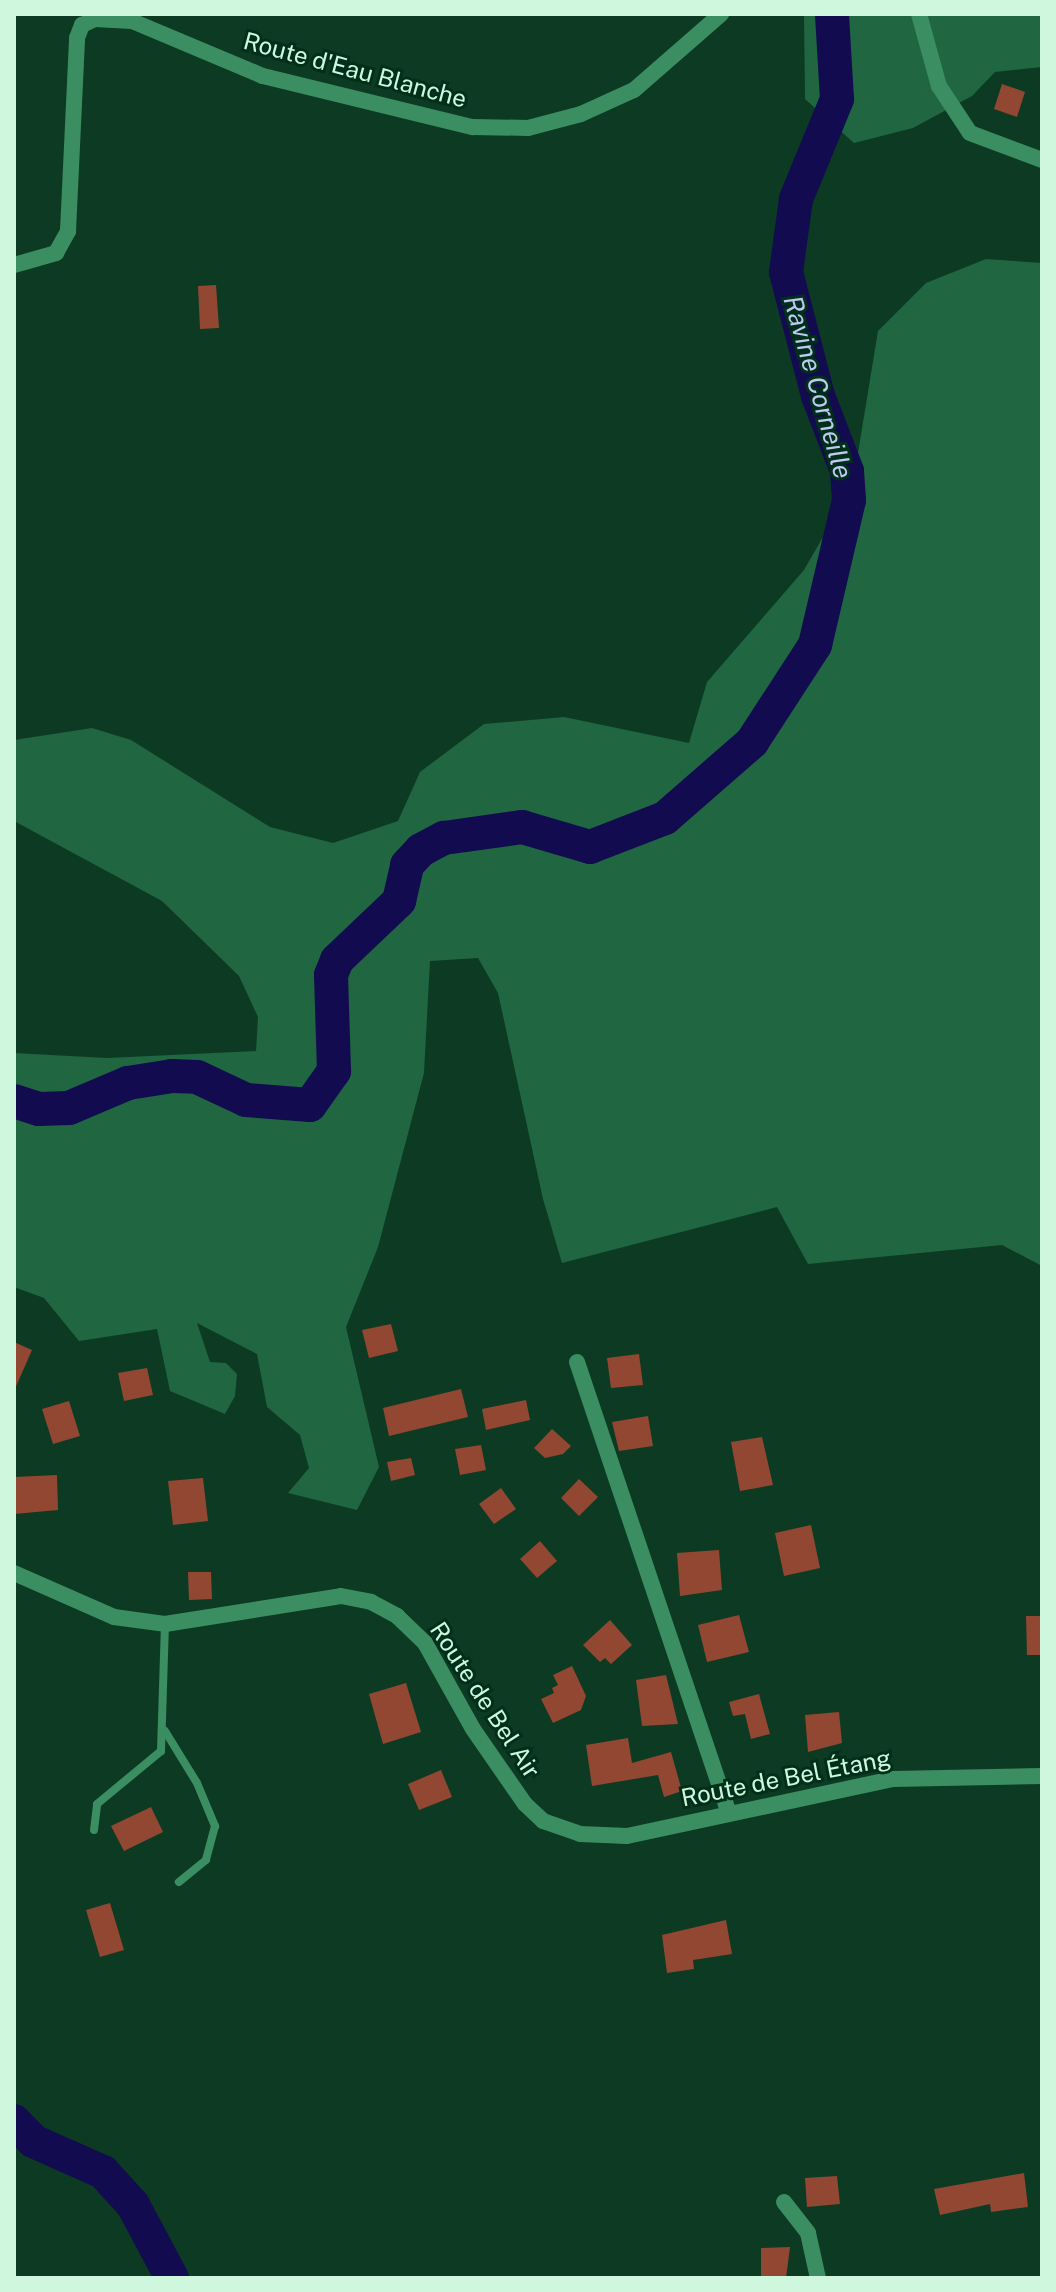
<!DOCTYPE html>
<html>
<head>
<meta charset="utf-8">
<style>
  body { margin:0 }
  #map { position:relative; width:1056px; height:2292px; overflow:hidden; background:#0d3a23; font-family:"Public Sans",sans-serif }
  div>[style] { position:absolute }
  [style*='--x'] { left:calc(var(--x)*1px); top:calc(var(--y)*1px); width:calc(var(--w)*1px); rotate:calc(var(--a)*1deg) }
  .forest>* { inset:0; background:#1f6641 }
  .river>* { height:34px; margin:-17px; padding:0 17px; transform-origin:17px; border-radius:17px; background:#130b4f }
  .building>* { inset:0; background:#924732 }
  .lane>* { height:8px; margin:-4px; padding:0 4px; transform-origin:4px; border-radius:4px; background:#3b8e61 }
  .street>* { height:16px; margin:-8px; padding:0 8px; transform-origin:8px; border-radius:8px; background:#3b8e61 }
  span { translate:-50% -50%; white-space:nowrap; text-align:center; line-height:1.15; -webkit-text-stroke:6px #01301a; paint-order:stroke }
  .street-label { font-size:24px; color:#cff7dd }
  .water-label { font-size:26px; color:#c1c8f2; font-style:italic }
  .frame { position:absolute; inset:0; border:16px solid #cff7dd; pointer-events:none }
</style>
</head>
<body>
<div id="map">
  <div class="forest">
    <i style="clip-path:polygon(804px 14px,1042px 14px,1042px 67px,995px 72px,972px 96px,913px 128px,854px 143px,805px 99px)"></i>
    <i style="clip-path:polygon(986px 259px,1042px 263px,1042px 1266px,1002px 1245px,808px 1264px,777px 1207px,562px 1263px,543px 1199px,498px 993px,478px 958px,430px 961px,424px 1073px,378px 1247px,346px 1327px,379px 1467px,357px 1510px,288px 1493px,309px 1468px,300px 1435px,267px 1407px,257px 1354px,197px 1323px,210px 1362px,226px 1363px,237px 1374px,235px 1396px,225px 1414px,170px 1391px,157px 1329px,79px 1341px,44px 1298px,14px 1287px,14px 1053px,107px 1058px,256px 1051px,258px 1017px,239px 976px,162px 901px,14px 821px,14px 740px,92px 728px,131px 740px,270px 827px,333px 843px,398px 821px,420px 772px,484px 724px,564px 717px,689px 743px,707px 682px,804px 570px,823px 537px,857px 459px,878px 331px,926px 283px)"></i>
  </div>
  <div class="river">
    <i style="--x:14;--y:1101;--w:26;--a:18"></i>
    <i style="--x:39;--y:1109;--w:30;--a:-2"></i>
    <i style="--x:69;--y:1108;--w:64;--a:-23"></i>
    <i style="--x:128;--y:1083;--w:45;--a:-9"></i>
    <i style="--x:172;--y:1076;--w:25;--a:2"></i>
    <i style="--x:197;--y:1077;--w:54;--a:25.1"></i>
    <i style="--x:246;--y:1100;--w:64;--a:4.5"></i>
    <i style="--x:310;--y:1105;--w:42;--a:-54.8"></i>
    <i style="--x:334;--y:1071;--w:96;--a:-91.8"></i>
    <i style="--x:331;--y:975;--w:16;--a:-68"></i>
    <i style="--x:337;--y:960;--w:86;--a:-43.6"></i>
    <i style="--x:399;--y:901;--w:37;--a:-77"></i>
    <i style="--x:407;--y:865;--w:21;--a:-47"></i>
    <i style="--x:421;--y:850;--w:26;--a:-28"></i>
    <i style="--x:444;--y:838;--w:79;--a:-8"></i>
    <i style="--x:522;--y:827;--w:71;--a:16.4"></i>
    <i style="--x:590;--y:847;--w:80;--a:-21.1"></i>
    <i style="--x:665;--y:818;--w:116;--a:-41.1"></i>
    <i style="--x:752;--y:742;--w:116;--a:-57"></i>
    <i style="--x:815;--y:645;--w:149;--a:-76.8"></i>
    <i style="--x:849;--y:500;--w:29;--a:-94"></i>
    <i style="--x:847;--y:471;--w:80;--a:-111.1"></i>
    <i style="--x:818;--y:396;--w:128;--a:-104.5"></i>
    <i style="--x:786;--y:272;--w:74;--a:-82.2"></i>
    <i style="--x:796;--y:199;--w:108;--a:-67.7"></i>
    <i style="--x:837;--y:99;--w:85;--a:-93.4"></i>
    <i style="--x:14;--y:2121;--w:28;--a:46"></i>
    <i style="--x:33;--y:2141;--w:77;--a:23.9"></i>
    <i style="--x:103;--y:2172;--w:45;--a:47.7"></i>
    <i style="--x:133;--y:2205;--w:83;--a:61.9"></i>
  </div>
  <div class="building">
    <i style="clip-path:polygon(1002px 84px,1025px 92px,1017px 117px,994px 109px)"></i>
    <i style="clip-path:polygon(216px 285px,219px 328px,200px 329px,198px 286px)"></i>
    <i style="clip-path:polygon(391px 1324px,398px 1351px,369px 1358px,362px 1330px)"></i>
    <i style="clip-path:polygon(14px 1342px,32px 1350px,14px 1391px)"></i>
    <i style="clip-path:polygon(639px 1354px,643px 1385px,611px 1388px,607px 1358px)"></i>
    <i style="clip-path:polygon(147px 1368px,153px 1395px,124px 1401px,118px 1373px)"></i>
    <i style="clip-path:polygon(461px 1389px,468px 1417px,389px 1436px,383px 1408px)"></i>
    <i style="clip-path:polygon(526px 1400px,530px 1420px,486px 1430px,482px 1409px)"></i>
    <i style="clip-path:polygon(69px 1401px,80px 1436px,53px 1444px,42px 1409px)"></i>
    <i style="clip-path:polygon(648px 1416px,653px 1446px,619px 1451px,612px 1422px)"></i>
    <i style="clip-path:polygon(552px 1429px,571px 1446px,563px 1454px,545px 1458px,534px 1448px)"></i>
    <i style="clip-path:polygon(762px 1437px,773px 1485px,740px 1491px,731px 1442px)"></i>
    <i style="clip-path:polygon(481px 1445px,486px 1470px,460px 1475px,455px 1449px)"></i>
    <i style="clip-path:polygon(411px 1458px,415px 1475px,391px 1481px,387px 1462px)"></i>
    <i style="clip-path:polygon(57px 1475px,58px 1510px,14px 1514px,14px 1477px)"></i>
    <i style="clip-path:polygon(203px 1478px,208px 1521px,173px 1525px,168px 1481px)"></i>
    <i style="clip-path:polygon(579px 1479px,598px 1497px,579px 1516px,561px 1498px)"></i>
    <i style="clip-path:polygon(501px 1488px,516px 1509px,494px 1524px,479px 1504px)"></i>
    <i style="clip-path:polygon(811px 1525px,820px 1568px,784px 1576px,775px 1533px)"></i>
    <i style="clip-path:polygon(540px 1541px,557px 1561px,537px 1578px,520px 1559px)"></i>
    <i style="clip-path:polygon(719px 1550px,722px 1590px,680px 1596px,677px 1553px)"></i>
    <i style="clip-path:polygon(188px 1572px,211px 1572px,212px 1599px,189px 1600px)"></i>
    <i style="clip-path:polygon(739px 1615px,749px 1652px,707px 1662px,698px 1625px)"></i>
    <i style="clip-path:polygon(1026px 1616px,1042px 1616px,1042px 1655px,1027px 1655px)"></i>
    <i style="clip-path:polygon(610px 1620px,632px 1645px,611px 1664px,605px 1658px,600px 1662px,583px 1645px)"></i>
    <i style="clip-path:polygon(572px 1666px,586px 1696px,581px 1710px,553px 1723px,541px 1699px,554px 1693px,552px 1688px,558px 1685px,553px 1675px)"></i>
    <i style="clip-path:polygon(666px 1675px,678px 1724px,642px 1726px,636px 1680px)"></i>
    <i style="clip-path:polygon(406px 1683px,421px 1732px,383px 1744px,369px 1694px)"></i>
    <i style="clip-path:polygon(759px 1694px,770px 1734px,751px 1739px,745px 1714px,733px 1716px,729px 1702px)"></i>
    <i style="clip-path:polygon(839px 1712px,842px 1743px,808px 1752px,805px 1715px)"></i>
    <i style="clip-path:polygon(628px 1738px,632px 1763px,671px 1752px,682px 1791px,664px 1797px,658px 1775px,592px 1786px,586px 1745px)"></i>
    <i style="clip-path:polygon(441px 1770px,452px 1797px,419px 1810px,408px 1784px)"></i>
    <i style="clip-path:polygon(151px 1807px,163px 1832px,124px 1851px,111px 1826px)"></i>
    <i style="clip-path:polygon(110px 1903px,124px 1950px,100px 1957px,86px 1910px)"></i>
    <i style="clip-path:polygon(726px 1920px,732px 1954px,693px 1960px,694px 1969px,667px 1973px,662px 1935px)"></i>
    <i style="clip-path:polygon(1024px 2173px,1028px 2207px,991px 2212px,990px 2204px,940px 2215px,934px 2189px)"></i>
    <i style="clip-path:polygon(837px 2176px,840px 2204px,807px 2207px,805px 2178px)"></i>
    <i style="clip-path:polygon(790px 2247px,786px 2278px,761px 2278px,761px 2248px)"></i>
  </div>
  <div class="lane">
    <i style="--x:165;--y:1731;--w:61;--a:58.4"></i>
    <i style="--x:197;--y:1783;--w:47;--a:67.3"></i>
    <i style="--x:215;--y:1826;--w:35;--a:105"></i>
    <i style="--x:206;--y:1860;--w:35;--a:141"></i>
    <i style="--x:94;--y:1830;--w:26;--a:-83"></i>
    <i style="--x:97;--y:1804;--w:83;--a:-39.6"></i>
    <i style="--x:161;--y:1751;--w:127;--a:-88.2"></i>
  </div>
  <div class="street">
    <i style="--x:919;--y:14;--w:75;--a:74.5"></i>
    <i style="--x:939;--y:86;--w:56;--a:56.6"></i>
    <i style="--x:970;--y:133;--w:77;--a:20.6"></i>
    <i style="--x:14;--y:265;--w:44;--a:-15.9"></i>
    <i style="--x:56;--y:253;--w:25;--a:-61"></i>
    <i style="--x:68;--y:231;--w:193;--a:-87.3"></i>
    <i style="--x:77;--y:38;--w:14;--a:-69"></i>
    <i style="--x:82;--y:25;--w:14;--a:-25"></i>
    <i style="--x:95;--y:19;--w:37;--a:3"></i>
    <i style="--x:132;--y:21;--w:142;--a:22.8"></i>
    <i style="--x:263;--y:76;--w:216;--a:13.7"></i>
    <i style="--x:473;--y:127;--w:55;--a:1"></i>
    <i style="--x:528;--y:128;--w:55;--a:-14.8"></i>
    <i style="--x:581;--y:114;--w:58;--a:-24.4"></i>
    <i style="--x:634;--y:90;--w:116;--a:-41.1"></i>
    <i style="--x:577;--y:1362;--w:476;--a:71.4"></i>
    <i style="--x:14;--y:1573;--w:109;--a:23.7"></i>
    <i style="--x:114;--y:1617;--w:51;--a:7.8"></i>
    <i style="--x:165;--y:1624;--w:178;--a:-9"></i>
    <i style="--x:341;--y:1596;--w:31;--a:11"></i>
    <i style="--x:371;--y:1602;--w:30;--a:28"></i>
    <i style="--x:397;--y:1616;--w:39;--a:44"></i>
    <i style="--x:425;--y:1643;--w:98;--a:60.8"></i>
    <i style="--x:473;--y:1729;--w:91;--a:55.3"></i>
    <i style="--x:525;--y:1804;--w:25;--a:43"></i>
    <i style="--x:543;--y:1821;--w:39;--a:19"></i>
    <i style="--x:580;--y:1834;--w:47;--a:2.4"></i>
    <i style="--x:627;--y:1836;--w:272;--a:-12.1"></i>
    <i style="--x:893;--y:1779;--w:149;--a:-1.2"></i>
    <i style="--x:784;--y:2202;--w:39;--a:52"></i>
    <i style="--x:808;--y:2233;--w:46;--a:77.5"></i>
  </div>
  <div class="street-label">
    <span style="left:355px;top:70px;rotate:15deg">Route d'Eau Blanche</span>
    <span style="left:485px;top:1700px;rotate:57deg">Route de Bel Air</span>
    <span style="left:786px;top:1778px;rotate:-11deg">Route de Bel Étang</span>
  </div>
  <div class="water-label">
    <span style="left:818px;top:387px;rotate:74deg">Ravine Corneille</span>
  </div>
  <div class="frame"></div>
</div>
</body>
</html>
